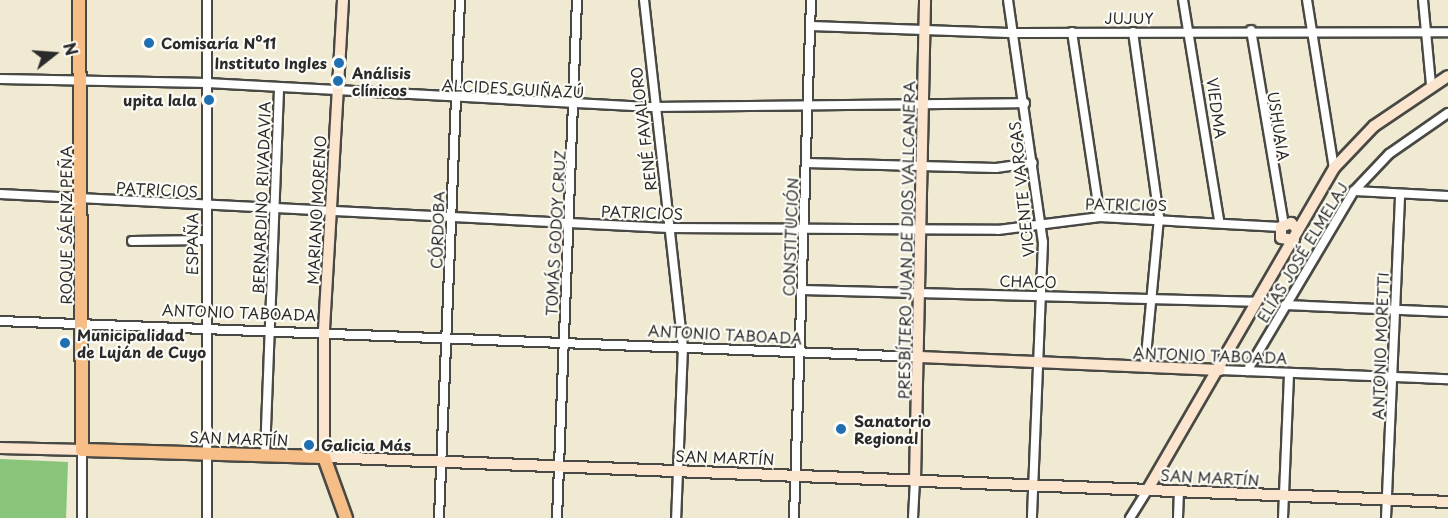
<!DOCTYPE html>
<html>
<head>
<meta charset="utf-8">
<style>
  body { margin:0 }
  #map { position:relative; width:1448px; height:518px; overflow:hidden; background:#efead1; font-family:"Playpen Sans",sans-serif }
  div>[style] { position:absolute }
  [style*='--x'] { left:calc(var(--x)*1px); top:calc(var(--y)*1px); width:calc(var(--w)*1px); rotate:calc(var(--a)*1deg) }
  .green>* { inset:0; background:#88c47a }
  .roads { filter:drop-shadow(2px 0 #484844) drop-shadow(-2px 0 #484844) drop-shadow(0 2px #484844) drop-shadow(0 -2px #484844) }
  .street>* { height:8px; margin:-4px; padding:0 4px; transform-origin:4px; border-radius:4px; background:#fff }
  .secondary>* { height:10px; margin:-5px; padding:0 5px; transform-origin:5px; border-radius:5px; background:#fbe5cf }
  .primary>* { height:12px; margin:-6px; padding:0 6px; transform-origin:6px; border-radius:6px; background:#f6be86 }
  .dots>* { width:16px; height:16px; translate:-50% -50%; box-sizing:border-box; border:3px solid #fdfcf7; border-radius:50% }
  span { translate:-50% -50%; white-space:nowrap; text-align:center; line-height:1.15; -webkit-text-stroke:4.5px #fdfcf7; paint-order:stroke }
  .street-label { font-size:15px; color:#2b2b2b }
  .poi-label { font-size:15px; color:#2b2b2b; font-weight:700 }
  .left { translate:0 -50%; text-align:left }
  .right { translate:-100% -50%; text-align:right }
  .north { position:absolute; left:24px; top:24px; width:60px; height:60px; -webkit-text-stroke:4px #fdfcf7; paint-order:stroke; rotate:73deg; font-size:16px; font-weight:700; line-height:24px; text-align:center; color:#2b2b2b }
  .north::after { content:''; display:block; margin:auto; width:21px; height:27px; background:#2b2b2b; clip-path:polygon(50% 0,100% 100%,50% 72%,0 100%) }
</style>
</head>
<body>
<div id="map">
  <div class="green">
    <i style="clip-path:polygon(0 459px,68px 462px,66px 518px,0 518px)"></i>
  </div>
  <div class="roads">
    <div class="street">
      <i style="--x:207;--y:0;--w:518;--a:90"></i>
      <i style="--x:644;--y:0;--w:349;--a:83.6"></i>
      <i style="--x:683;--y:347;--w:171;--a:92.3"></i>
      <i style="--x:1008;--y:0;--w:245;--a:81.8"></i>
      <i style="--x:1043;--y:242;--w:276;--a:92.3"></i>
      <i style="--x:1183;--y:0;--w:224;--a:80.7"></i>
      <i style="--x:1307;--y:0;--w:170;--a:80.9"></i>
      <i style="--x:1423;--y:0;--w:85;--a:84.6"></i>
      <i style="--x:811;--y:26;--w:205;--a:2"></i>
      <i style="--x:1016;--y:33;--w:432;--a:-0.1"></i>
      <i style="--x:1251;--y:30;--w:198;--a:80.4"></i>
      <i style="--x:1072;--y:32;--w:187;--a:81.4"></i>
      <i style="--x:1133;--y:32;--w:188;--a:82"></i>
      <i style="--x:1159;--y:218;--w:150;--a:95.4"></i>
      <i style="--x:0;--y:79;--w:207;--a:1.1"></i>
      <i style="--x:207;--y:83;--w:446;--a:3.1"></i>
      <i style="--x:652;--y:107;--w:373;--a:-0.6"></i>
      <i style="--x:806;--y:163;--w:190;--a:1.5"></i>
      <i style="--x:996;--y:168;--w:37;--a:-8"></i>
      <i style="--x:1354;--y:191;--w:94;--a:3"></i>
      <i style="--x:0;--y:194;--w:670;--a:2.91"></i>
      <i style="--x:669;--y:228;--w:329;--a:0.3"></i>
      <i style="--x:998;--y:230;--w:103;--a:-7.3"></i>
      <i style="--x:1100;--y:217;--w:181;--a:3.2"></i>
      <i style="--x:132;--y:241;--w:74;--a:-0.8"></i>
      <i style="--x:802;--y:290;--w:452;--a:1.5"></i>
      <i style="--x:1285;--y:305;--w:163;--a:2.5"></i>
      <i style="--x:0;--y:321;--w:921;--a:2.24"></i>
      <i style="--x:1220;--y:370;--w:228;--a:2.3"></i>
      <i style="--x:1247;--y:371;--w:209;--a:-59.3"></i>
      <i style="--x:1354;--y:191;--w:51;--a:-46.6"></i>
      <i style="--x:1389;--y:154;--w:72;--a:-34.8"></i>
      <i style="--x:82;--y:450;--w:68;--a:90"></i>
      <i style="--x:265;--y:454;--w:366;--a:-87.8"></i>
      <i style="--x:439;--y:518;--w:518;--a:-87.68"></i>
      <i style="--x:557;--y:518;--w:518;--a:-87.79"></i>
      <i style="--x:794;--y:518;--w:518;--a:-88.12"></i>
      <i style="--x:913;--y:518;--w:38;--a:-87"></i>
      <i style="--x:1130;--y:518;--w:34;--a:-58"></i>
      <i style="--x:1178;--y:518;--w:28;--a:-88"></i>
      <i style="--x:1283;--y:518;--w:145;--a:-87.6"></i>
      <i style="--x:1386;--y:518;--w:324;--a:-87.5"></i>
    </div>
    <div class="secondary">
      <i style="--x:343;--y:0;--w:331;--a:93.3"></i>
      <i style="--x:324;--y:330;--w:127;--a:90"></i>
      <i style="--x:324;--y:457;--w:1125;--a:2.29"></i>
      <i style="--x:1294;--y:240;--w:13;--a:-171"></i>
      <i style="--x:1281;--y:238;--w:11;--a:-90"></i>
      <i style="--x:1281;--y:227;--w:11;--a:-22"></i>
      <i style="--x:1291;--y:223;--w:10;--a:45"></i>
      <i style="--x:920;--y:357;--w:300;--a:2.5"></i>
      <i style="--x:0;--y:448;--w:82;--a:1.4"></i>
      <i style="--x:915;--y:480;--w:480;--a:-88.8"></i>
      <i style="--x:1148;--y:489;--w:371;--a:-59.9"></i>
      <i style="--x:1334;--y:168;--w:58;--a:-46.4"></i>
      <i style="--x:1374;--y:126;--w:89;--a:-34"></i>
    </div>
    <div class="primary">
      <i style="--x:79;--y:0;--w:450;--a:89.6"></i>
      <i style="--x:82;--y:450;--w:242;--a:1.7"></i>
      <i style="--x:324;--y:457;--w:65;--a:70.2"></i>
    </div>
  </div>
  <div class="dots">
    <i style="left:149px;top:43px;background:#1f6fb2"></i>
    <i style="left:339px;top:63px;background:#1f6fb2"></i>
    <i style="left:338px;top:81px;background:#1f6fb2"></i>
    <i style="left:209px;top:100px;background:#1f6fb2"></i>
    <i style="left:65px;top:343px;background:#1f6fb2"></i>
    <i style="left:841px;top:429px;background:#1f6fb2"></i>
    <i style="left:309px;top:445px;background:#1f6fb2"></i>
  </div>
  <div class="street-label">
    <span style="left:1129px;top:18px">JUJUY</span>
    <span style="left:513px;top:88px;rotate:3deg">ALCIDES GUIÑAZÚ</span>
    <span style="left:1217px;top:108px;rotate:82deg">VIEDMA</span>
    <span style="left:1279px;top:126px;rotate:81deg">USHUAIA</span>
    <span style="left:643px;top:129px;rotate:-97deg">RENÉ FAVALORO</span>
    <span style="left:157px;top:189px;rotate:3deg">PATRICIOS</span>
    <span style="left:1021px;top:189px;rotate:-96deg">VICENTE VARGAS</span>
    <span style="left:261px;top:198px;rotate:-88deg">BERNARDINO RIVADAVIA</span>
    <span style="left:1126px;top:204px;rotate:1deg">PATRICIOS</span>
    <span style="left:316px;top:210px;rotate:-87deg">MARIANO MORENO</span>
    <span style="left:642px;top:212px;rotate:2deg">PATRICIOS</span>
    <span style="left:66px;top:225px;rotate:-90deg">ROQUE SÁENZ PEÑA</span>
    <span style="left:437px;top:230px;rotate:-88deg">CÓRDOBA</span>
    <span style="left:555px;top:233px;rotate:-87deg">TOMÁS GODOY CRUZ</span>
    <span style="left:790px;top:237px;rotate:-88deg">CONSTITUCIÓN</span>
    <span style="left:906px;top:240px;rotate:-89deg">PRESBÍTERO JUAN DE DIOS VALLCANERA</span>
    <span style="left:192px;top:244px;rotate:-90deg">ESPAÑA</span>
    <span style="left:1302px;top:252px;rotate:-59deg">ELÍAS JOSÉ ELMELAJ</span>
    <span style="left:1028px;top:281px;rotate:1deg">CHACO</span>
    <span style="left:239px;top:312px;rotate:2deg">ANTONIO TABOADA</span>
    <span style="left:725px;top:334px;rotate:3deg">ANTONIO TABOADA</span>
    <span style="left:1380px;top:346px;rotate:-88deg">ANTONIO MORETTI</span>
    <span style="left:1210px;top:355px;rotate:2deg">ANTONIO TABOADA</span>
    <span style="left:239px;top:438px;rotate:2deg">SAN MARTÍN</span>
    <span style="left:725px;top:457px;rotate:2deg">SAN MARTÍN</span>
    <span style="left:1210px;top:477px;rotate:3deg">SAN MARTÍN</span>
  </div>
  <div class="poi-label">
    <span class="left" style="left:161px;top:43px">Comisaría Nº11</span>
    <span class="right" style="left:327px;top:63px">Instituto Ingles</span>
    <span class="left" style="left:352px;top:81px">Análisis<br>clínicos</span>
    <span class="right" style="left:197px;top:100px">upita lala</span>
    <span class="left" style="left:77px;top:343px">Municipalidad<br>de Luján de Cuyo</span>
    <span class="left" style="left:854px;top:429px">Sanatorio<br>Regional</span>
    <span class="left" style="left:321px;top:445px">Galicia Más</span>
  </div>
  <div class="north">N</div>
</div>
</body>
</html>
